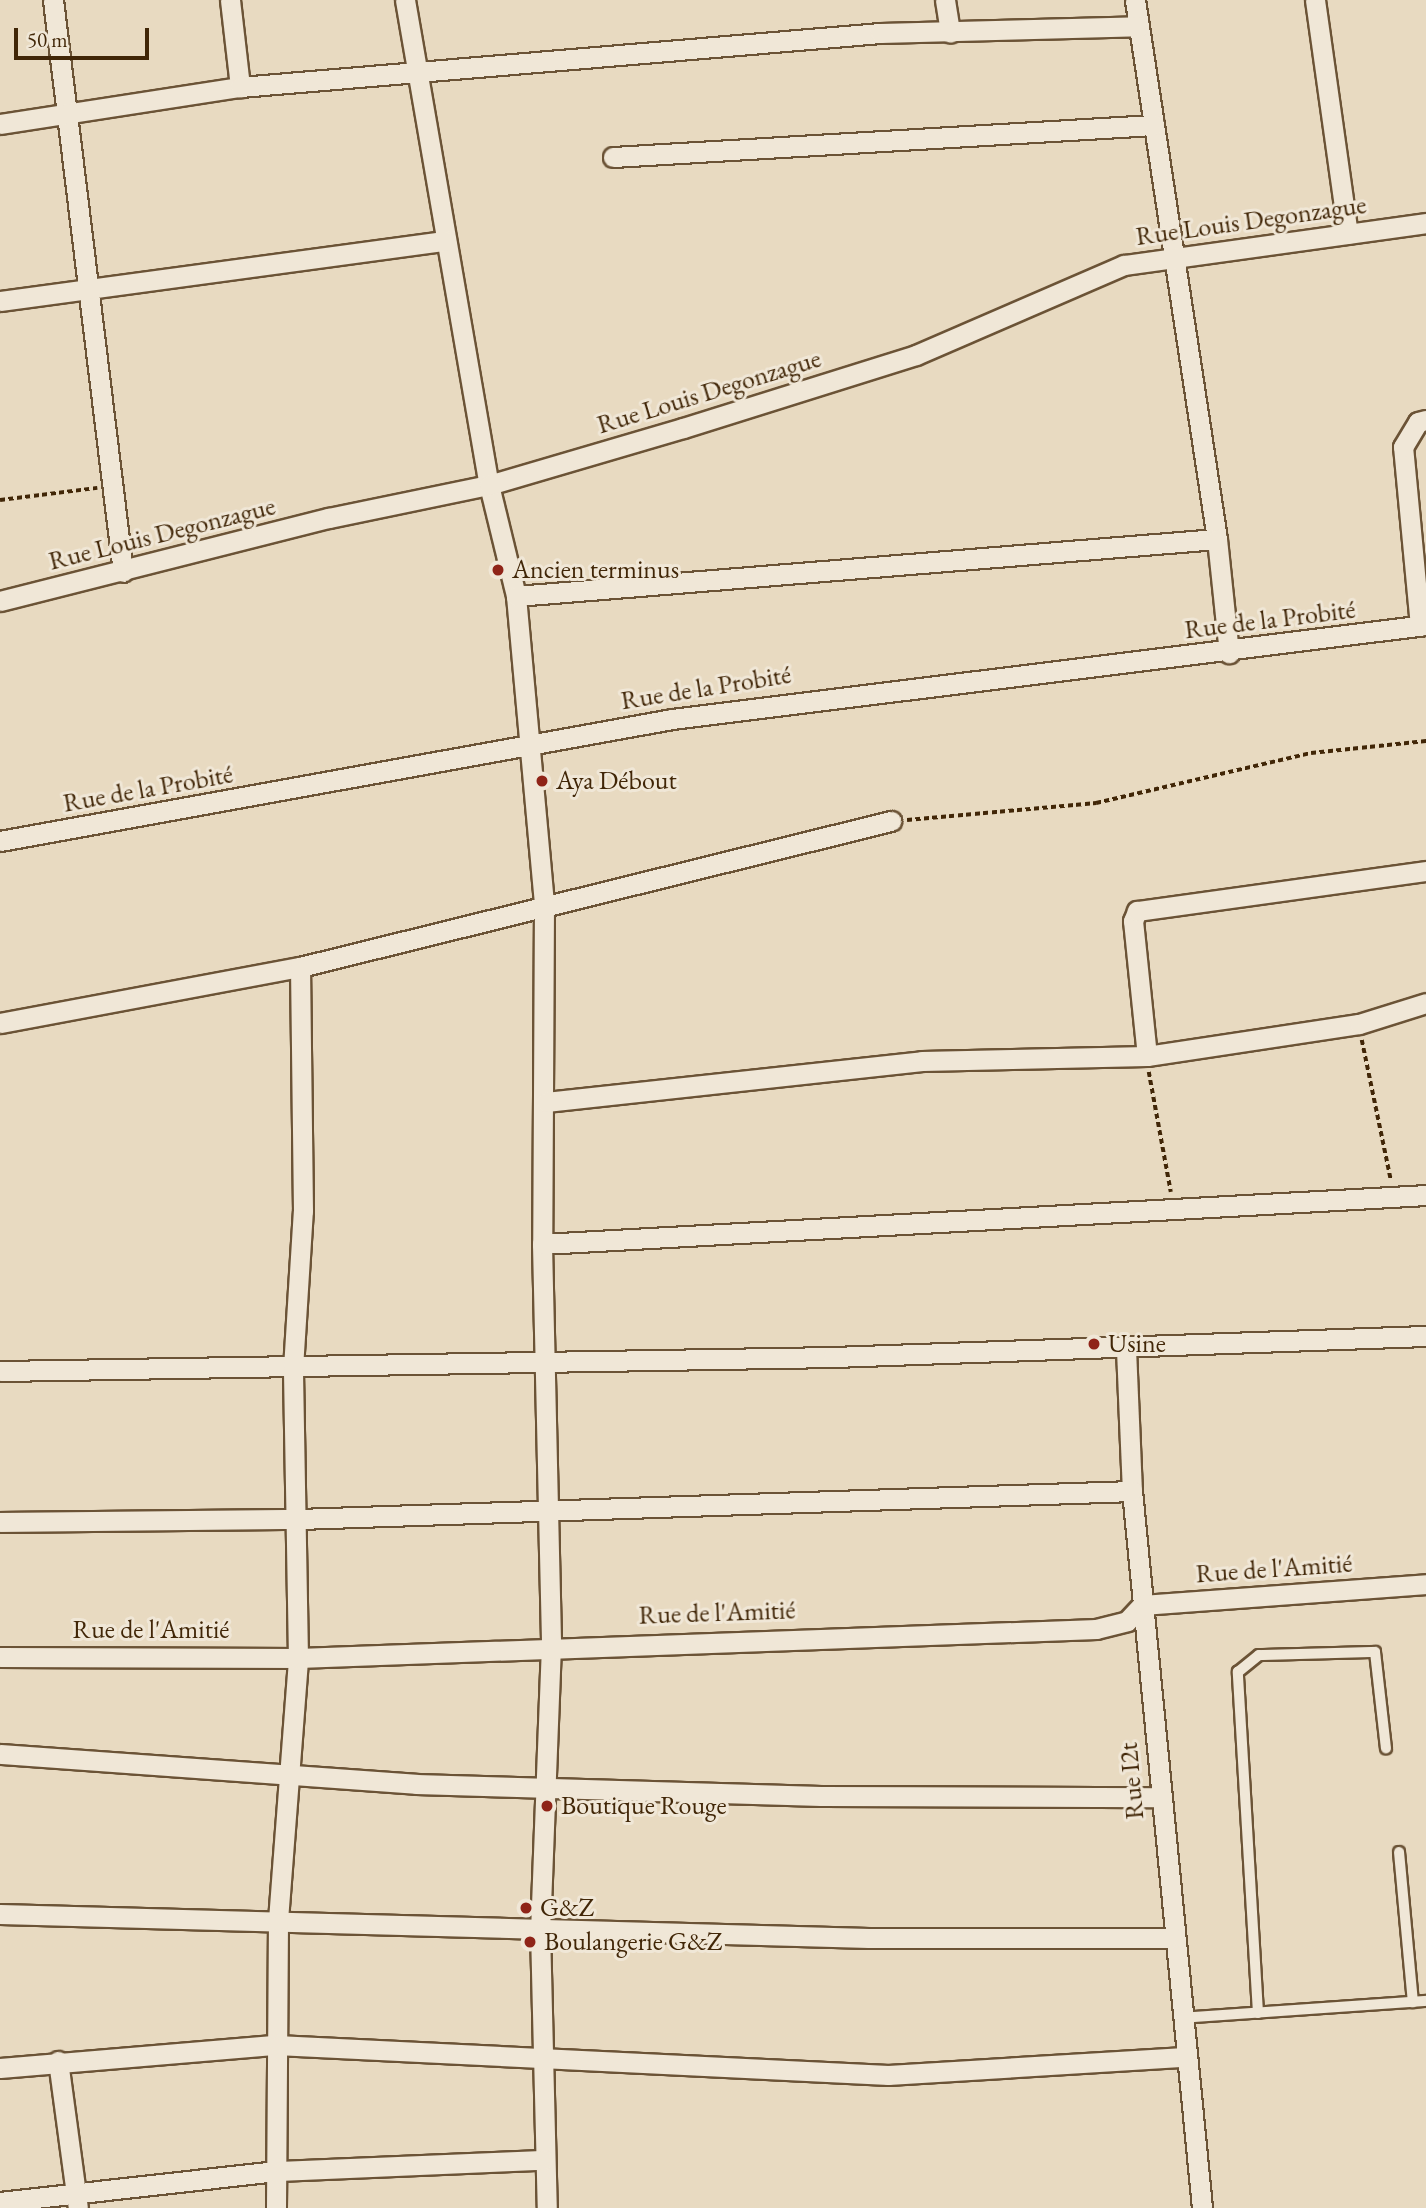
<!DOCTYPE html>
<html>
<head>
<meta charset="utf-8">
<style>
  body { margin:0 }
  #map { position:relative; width:1426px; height:2208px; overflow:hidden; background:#e8dac1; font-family:"EB Garamond",serif }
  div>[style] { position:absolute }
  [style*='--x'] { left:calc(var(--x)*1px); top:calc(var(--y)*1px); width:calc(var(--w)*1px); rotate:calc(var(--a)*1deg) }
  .path>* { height:3.5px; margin-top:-1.75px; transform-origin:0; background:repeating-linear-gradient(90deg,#412607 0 5px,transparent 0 8.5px) }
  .roads { filter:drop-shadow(2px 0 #6b5336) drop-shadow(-2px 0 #6b5336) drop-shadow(0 2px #6b5336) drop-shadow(0 -2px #6b5336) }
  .lane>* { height:10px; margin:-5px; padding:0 5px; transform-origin:5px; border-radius:5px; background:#f0e7d7 }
  .street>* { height:19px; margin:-9.5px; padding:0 9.5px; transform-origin:9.5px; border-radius:9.5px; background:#f0e7d7 }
  .dots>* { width:19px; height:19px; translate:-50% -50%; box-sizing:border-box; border:4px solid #f0e7d7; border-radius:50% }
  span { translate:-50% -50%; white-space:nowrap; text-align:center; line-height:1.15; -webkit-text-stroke:6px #f0e7d7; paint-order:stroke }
  .street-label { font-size:26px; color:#412607 }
  .poi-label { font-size:26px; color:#412607 }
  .left { translate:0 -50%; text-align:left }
  .scale { position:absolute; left:14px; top:28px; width:135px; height:32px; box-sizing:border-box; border:4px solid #412607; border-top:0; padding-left:9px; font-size:21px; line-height:24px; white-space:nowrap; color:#412607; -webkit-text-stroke:5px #f0e7d7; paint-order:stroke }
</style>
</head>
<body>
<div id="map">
  <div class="path">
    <i style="--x:0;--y:500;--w:98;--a:-7.1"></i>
    <i style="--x:907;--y:820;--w:190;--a:-5.1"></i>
    <i style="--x:1096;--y:803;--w:221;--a:-13.1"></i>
    <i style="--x:1311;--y:753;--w:116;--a:-6"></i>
    <i style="--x:1362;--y:1040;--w:143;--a:78.3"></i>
    <i style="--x:1149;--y:1072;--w:122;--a:79.6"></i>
  </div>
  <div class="roads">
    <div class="lane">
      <i style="--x:1399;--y:1852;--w:151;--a:84.7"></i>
      <i style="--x:1258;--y:2013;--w:342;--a:-93.4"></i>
      <i style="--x:1238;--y:1672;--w:27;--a:-39"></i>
      <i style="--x:1259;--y:1655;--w:116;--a:-1.5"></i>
      <i style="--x:1375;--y:1652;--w:97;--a:83.5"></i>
      <i style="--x:1181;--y:2018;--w:246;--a:-4"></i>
    </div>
    <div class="street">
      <i style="--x:53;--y:0;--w:576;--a:83.02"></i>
      <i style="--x:230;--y:0;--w:88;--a:83.4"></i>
      <i style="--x:405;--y:0;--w:492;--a:80.2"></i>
      <i style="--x:489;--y:485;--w:114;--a:76.3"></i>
      <i style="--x:516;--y:596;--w:309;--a:84.8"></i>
      <i style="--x:544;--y:904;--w:340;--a:90.3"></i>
      <i style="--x:542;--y:1244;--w:401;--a:88.7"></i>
      <i style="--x:551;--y:1645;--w:285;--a:92.2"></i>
      <i style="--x:540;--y:1930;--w:278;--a:88.6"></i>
      <i style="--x:945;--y:0;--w:33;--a:81"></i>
      <i style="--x:1135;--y:0;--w:545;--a:81.35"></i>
      <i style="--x:1315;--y:0;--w:236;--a:82"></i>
      <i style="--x:0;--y:124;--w:243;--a:-8.8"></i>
      <i style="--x:240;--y:87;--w:642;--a:-4.82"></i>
      <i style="--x:880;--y:33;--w:259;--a:-1.5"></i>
      <i style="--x:613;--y:157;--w:542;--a:-3.39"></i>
      <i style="--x:0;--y:301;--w:450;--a:-7.7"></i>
      <i style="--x:516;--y:596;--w:703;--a:-4.65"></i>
      <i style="--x:1217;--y:539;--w:115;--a:84"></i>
      <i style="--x:0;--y:601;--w:339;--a:-14.2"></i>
      <i style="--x:329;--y:518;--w:163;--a:-11.7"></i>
      <i style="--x:489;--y:485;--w:202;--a:-16.4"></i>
      <i style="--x:683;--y:428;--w:244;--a:-17.4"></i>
      <i style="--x:916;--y:355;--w:227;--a:-23.4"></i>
      <i style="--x:1124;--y:265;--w:305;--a:-7.9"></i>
      <i style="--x:1420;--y:626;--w:180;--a:-95.4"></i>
      <i style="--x:1403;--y:447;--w:29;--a:-59"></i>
      <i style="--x:1418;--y:422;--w:8;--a:-14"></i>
      <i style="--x:0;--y:841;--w:683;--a:-10.29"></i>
      <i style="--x:672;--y:719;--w:760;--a:-7.11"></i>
      <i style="--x:0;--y:1023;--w:305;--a:-10.6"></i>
      <i style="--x:300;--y:967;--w:609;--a:-13.88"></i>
      <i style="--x:1147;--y:1056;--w:136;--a:-95.9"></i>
      <i style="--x:1133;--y:921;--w:11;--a:-68"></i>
      <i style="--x:1137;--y:911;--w:292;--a:-7.9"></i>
      <i style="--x:546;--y:1102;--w:378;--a:-6.2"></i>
      <i style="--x:922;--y:1061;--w:225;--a:-1.3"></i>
      <i style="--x:1147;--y:1056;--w:214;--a:-8.6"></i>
      <i style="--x:1359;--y:1024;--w:70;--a:-17.4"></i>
      <i style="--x:542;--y:1244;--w:885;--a:-3.17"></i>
      <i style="--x:1126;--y:1349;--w:142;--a:87.6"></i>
      <i style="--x:1132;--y:1491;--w:720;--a:84.42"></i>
      <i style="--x:0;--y:1371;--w:833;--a:-0.96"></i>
      <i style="--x:833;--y:1357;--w:593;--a:-2.03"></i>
      <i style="--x:0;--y:1522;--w:298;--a:-0.6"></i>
      <i style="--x:298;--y:1519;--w:834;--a:-1.92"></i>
      <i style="--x:0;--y:1657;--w:298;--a:0.2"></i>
      <i style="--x:298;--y:1658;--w:799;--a:-2.08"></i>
      <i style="--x:1096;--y:1629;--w:32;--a:-14"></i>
      <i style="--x:1127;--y:1621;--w:22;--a:-47"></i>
      <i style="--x:1142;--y:1605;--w:285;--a:-4.2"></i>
      <i style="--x:0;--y:1754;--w:417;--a:4.1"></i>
      <i style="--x:416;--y:1784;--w:405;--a:1.7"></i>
      <i style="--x:821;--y:1796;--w:338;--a:0.2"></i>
      <i style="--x:0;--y:1914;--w:869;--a:1.58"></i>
      <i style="--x:869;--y:1938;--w:305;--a:0"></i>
      <i style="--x:58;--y:2061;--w:148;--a:82.3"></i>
      <i style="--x:0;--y:2068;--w:277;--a:-4.8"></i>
      <i style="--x:276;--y:2045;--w:613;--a:2.81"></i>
      <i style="--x:888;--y:2075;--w:297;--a:-3.5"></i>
      <i style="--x:0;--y:2202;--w:278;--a:-6.4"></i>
      <i style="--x:276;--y:2171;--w:268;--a:-2.4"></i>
      <i style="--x:276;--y:2208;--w:288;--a:-89.6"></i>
      <i style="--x:278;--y:1920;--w:263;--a:-85.6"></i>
      <i style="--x:298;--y:1658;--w:290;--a:-91"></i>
      <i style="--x:293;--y:1368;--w:157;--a:-86.4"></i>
      <i style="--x:303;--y:1211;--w:244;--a:-90.7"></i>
    </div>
  </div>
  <div class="dots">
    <i style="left:498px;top:570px;background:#8f2418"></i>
    <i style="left:542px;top:781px;background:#8f2418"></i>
    <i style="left:1094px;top:1344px;background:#8f2418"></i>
    <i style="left:547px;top:1806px;background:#8f2418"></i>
    <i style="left:526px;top:1908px;background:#8f2418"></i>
    <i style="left:530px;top:1942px;background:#8f2418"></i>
  </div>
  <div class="street-label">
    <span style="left:1251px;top:221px;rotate:-8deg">Rue Louis Degonzague</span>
    <span style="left:709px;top:392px;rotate:-17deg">Rue Louis Degonzague</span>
    <span style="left:162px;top:534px;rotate:-14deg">Rue Louis Degonzague</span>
    <span style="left:1270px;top:620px;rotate:-7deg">Rue de la Probité</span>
    <span style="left:706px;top:688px;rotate:-9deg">Rue de la Probité</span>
    <span style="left:148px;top:789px;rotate:-10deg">Rue de la Probité</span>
    <span style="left:1274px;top:1569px;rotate:-4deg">Rue de l'Amitié</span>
    <span style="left:717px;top:1613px;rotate:-2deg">Rue de l'Amitié</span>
    <span style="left:151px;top:1630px">Rue de l'Amitié</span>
    <span style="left:1132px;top:1781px;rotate:-95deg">Rue I2t</span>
  </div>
  <div class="poi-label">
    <span class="left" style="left:512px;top:570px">Ancien terminus</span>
    <span class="left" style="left:556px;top:781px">Aya Débout</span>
    <span class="left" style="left:1108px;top:1344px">Usine</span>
    <span class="left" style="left:561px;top:1806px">Boutique Rouge</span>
    <span class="left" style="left:540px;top:1908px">G&amp;Z</span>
    <span class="left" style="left:544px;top:1942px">Boulangerie G&amp;Z</span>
  </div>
  <div class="scale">50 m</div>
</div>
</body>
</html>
